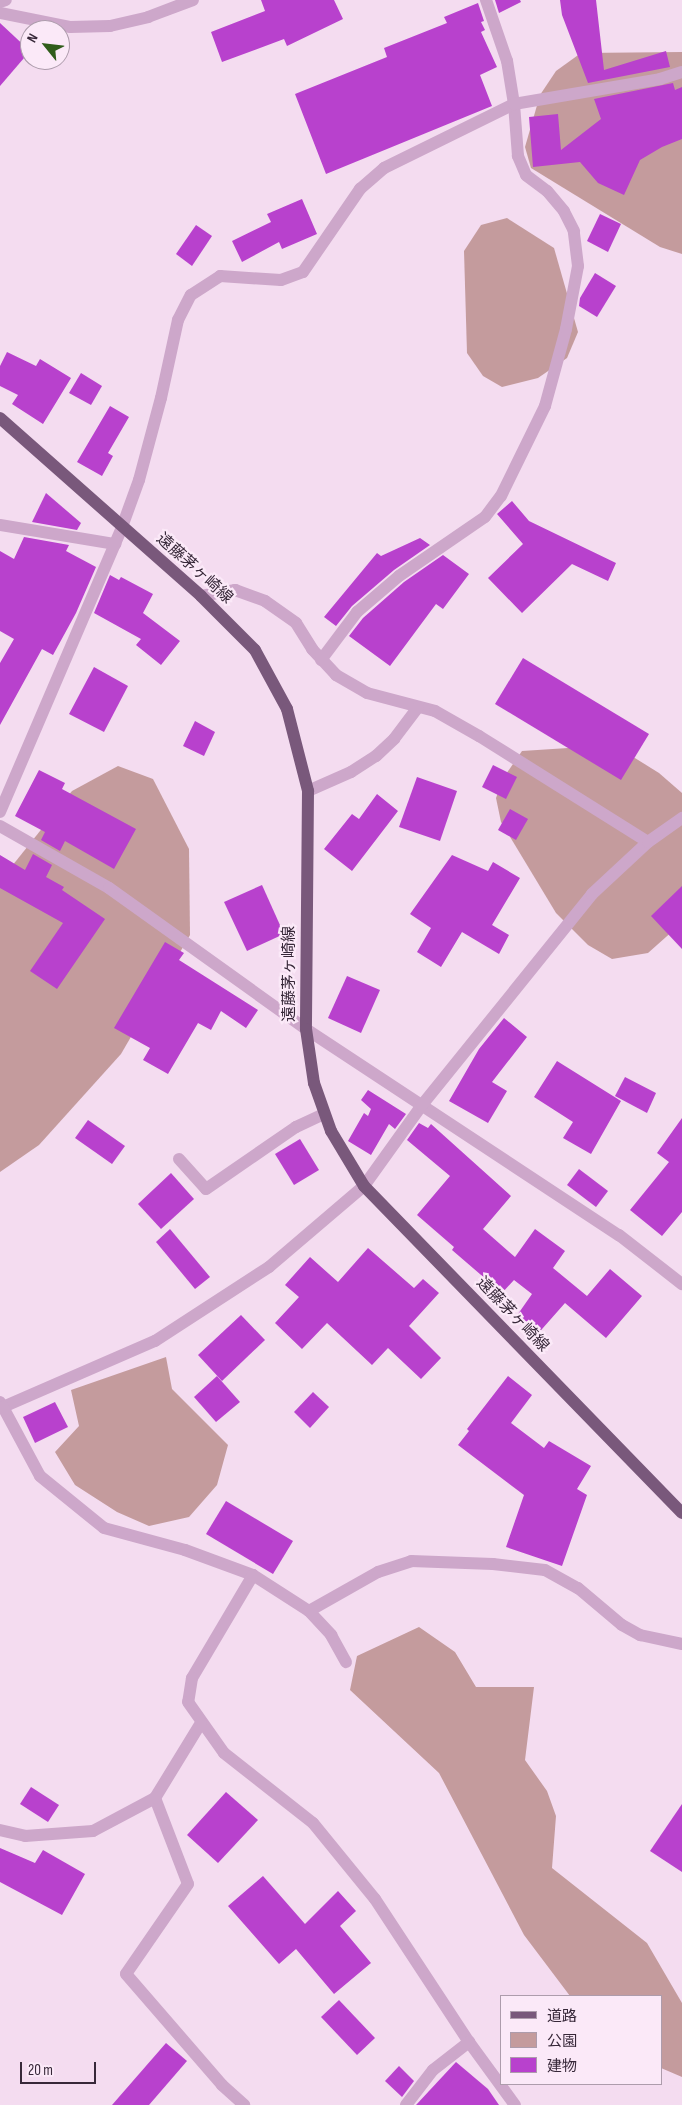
<!DOCTYPE html>
<html>
<head>
<meta charset="utf-8">
<style>
  body { margin:0 }
  #map { position:relative; width:682px; height:2105px; overflow:hidden; background:#f4dcf0; font-family:"Sofia Sans Condensed","Noto Sans JP",sans-serif }
  div>[style] { position:absolute }
  [style*='--x'] { left:calc(var(--x)*1px); top:calc(var(--y)*1px); width:calc(var(--w)*1px); rotate:calc(var(--a)*1deg) }
  .green>* { inset:0; background:#c49b9d }
  .building>* { inset:0; background:#b841cd }
  .minor>* { height:12px; margin:-6px; padding:0 6px; transform-origin:6px; border-radius:6px; background:#cda7ca }
  .major>* { height:12px; margin:-6px; padding:0 6px; transform-origin:6px; border-radius:6px; background:#79587b }
  span { translate:-50% -50%; white-space:nowrap; text-align:center; line-height:1.15; -webkit-text-stroke:4.5px #fbe9f8; paint-order:stroke }
  .street-label { font-size:16px; color:#372839 }
  .legend { position:absolute; left:500px; top:1995px; width:162px; height:90px; box-sizing:border-box; background:#fbe9f8; border:1px solid #ad9cac; margin:0; padding:6px 9px; list-style:none; font-size:15px; color:#372839 }
  .legend li { display:flex; align-items:center; gap:10px; height:25px }
  .legend b { width:25px; border:1px solid #ad9cac }
  .north { position:absolute; left:20px; top:20px; width:50px; height:50px; box-sizing:border-box; background:#fbe9f8; border:1px solid #ad9cac; border-radius:50%; rotate:299deg; font-size:14px; font-weight:700; line-height:20px; text-align:center; color:#372839 }
  .north::after { content:''; display:block; margin:auto; width:18px; height:22px; background:#305d1b; clip-path:polygon(50% 0,100% 100%,50% 72%,0 100%) }
  .scale { position:absolute; left:20px; top:2062px; width:76px; height:22px; box-sizing:border-box; border:2px solid #372839; border-top:0; padding-left:6px; font-size:15px; line-height:18px; white-space:nowrap; color:#372839; -webkit-text-stroke:4px #fbe9f8; paint-order:stroke }
</style>
</head>
<body>
<div id="map">
  <div class="green">
    <i style="clip-path:polygon(682px 52px,682px 254px,660px 247px,531px 168px,525px 147px,540px 95px,556px 71px,581px 53px)"></i>
    <i style="clip-path:polygon(507px 218px,554px 248px,578px 332px,567px 358px,538px 378px,502px 387px,483px 376px,467px 353px,464px 251px,481px 225px)"></i>
    <i style="clip-path:polygon(614px 745px,659px 773px,682px 793px,682px 916px,675px 929px,648px 953px,612px 959px,588px 945px,556px 913px,501px 822px,496px 798px,504px 777px,522px 751px)"></i>
    <i style="clip-path:polygon(118px 766px,153px 779px,189px 849px,190px 935px,121px 1054px,39px 1145px,0 1172px,0 881px,72px 791px)"></i>
    <i style="clip-path:polygon(166px 1357px,172px 1389px,228px 1445px,217px 1485px,189px 1517px,149px 1526px,117px 1512px,75px 1485px,55px 1452px,79px 1426px,71px 1390px)"></i>
    <i style="clip-path:polygon(419px 1627px,455px 1652px,476px 1687px,534px 1687px,525px 1760px,547px 1791px,556px 1816px,552px 1868px,647px 1943px,682px 2003px,682px 2077px,661px 2068px,661px 1996px,570px 1996px,524px 1935px,439px 1773px,350px 1690px,357px 1656px)"></i>
  </div>
  <div class="building">
    <i style="clip-path:polygon(261px 0,334px 0,343px 19px,287px 46px,284px 39px,222px 62px,211px 32px,265px 11px)"></i>
    <i style="clip-path:polygon(495px 0,520px 0,521px 2px,499px 13px)"></i>
    <i style="clip-path:polygon(560px 0,596px 0,604px 70px,666px 51px,670px 67px,588px 83px,562px 15px)"></i>
    <i style="clip-path:polygon(478px 3px,484px 21px,481px 22px,485px 30px,481px 32px,497px 67px,480px 75px,492px 106px,326px 174px,295px 94px,387px 57px,384px 48px,447px 23px,444px 17px)"></i>
    <i style="clip-path:polygon(0 23px,30px 51px,0 86px)"></i>
    <i style="clip-path:polygon(673px 83px,675px 90px,682px 87px,682px 139px,662px 147px,640px 160px,624px 195px,598px 183px,580px 162px,533px 167px,529px 117px,558px 114px,561px 150px,601px 119px,594px 99px)"></i>
    <i style="clip-path:polygon(302px 199px,317px 234px,282px 249px,279px 242px,242px 262px,232px 241px,271px 222px,267px 214px)"></i>
    <i style="clip-path:polygon(600px 214px,621px 224px,608px 252px,587px 241px)"></i>
    <i style="clip-path:polygon(196px 225px,212px 236px,192px 266px,176px 254px)"></i>
    <i style="clip-path:polygon(595px 273px,616px 286px,597px 317px,579px 306px,580px 298px)"></i>
    <i style="clip-path:polygon(7px 352px,36px 366px,40px 359px,71px 378px,43px 424px,12px 404px,18px 395px,0 386px,0 366px)"></i>
    <i style="clip-path:polygon(81px 373px,102px 386px,91px 405px,69px 393px)"></i>
    <i style="clip-path:polygon(110px 406px,129px 417px,108px 453px,113px 456px,102px 476px,77px 462px)"></i>
    <i style="clip-path:polygon(46px 493px,81px 523px,77px 530px,32px 522px)"></i>
    <i style="clip-path:polygon(512px 501px,529px 521px,616px 563px,608px 581px,572px 564px,522px 613px,488px 578px,523px 544px,497px 514px)"></i>
    <i style="clip-path:polygon(24px 537px,69px 545px,66px 551px,96px 567px,76px 613px,53px 655px,42px 649px,0 725px,0 663px,14px 639px,0 631px,0 551px,14px 559px)"></i>
    <i style="clip-path:polygon(420px 538px,430px 545px,394px 570px,352px 606px,336px 626px,324px 617px,377px 553px,381px 556px)"></i>
    <i style="clip-path:polygon(443px 555px,469px 574px,443px 609px,436px 604px,390px 666px,349px 636px,363px 618px,404px 582px)"></i>
    <i style="clip-path:polygon(110px 575px,119px 580px,121px 577px,153px 594px,143px 613px,180px 641px,161px 665px,136px 645px,141px 639px,94px 613px)"></i>
    <i style="clip-path:polygon(523px 658px,649px 734px,621px 780px,495px 704px)"></i>
    <i style="clip-path:polygon(94px 667px,128px 686px,104px 732px,69px 714px)"></i>
    <i style="clip-path:polygon(195px 721px,215px 732px,204px 756px,183px 746px)"></i>
    <i style="clip-path:polygon(493px 765px,517px 777px,506px 799px,482px 787px)"></i>
    <i style="clip-path:polygon(39px 770px,65px 783px,62px 789px,136px 829px,114px 869px,65px 841px,60px 851px,41px 840px,45px 832px,15px 816px)"></i>
    <i style="clip-path:polygon(417px 777px,457px 791px,440px 841px,399px 827px)"></i>
    <i style="clip-path:polygon(377px 794px,398px 811px,352px 871px,324px 849px,352px 814px,359px 819px)"></i>
    <i style="clip-path:polygon(510px 809px,528px 819px,516px 840px,498px 830px)"></i>
    <i style="clip-path:polygon(33px 854px,52px 865px,46px 877px,64px 887px,62px 890px,105px 919px,57px 989px,30px 971px,63px 923px,0 888px,0 855px,25px 870px)"></i>
    <i style="clip-path:polygon(452px 855px,488px 871px,493px 862px,520px 878px,492px 925px,509px 935px,499px 954px,462px 932px,441px 967px,417px 952px,431px 928px,410px 914px)"></i>
    <i style="clip-path:polygon(262px 885px,284px 934px,247px 951px,224px 902px)"></i>
    <i style="clip-path:polygon(682px 886px,682px 949px,651px 916px)"></i>
    <i style="clip-path:polygon(165px 942px,184px 953px,179px 960px,258px 1010px,246px 1028px,221px 1011px,211px 1030px,198px 1023px,168px 1074px,143px 1060px,150px 1048px,114px 1028px)"></i>
    <i style="clip-path:polygon(347px 976px,380px 990px,361px 1033px,328px 1018px)"></i>
    <i style="clip-path:polygon(504px 1018px,527px 1037px,492px 1082px,507px 1091px,488px 1123px,449px 1101px,479px 1049px)"></i>
    <i style="clip-path:polygon(557px 1061px,621px 1101px,591px 1154px,563px 1138px,573px 1122px,534px 1097px)"></i>
    <i style="clip-path:polygon(625px 1077px,656px 1093px,647px 1113px,615px 1096px)"></i>
    <i style="clip-path:polygon(368px 1090px,406px 1114px,395px 1129px,389px 1124px,371px 1155px,348px 1141px,364px 1113px,368px 1116px,371px 1109px,361px 1100px)"></i>
    <i style="clip-path:polygon(682px 1118px,682px 1212px,662px 1236px,630px 1210px,669px 1162px,657px 1153px)"></i>
    <i style="clip-path:polygon(88px 1120px,125px 1146px,112px 1164px,75px 1138px)"></i>
    <i style="clip-path:polygon(419px 1123px,428px 1128px,431px 1124px,511px 1196px,483px 1229px,515px 1257px,535px 1229px,565px 1251px,553px 1268px,587px 1296px,610px 1269px,642px 1296px,606px 1338px,565px 1303px,535px 1337px,518px 1321px,521px 1317px,518px 1314px,532px 1294px,514px 1280px,502px 1293px,452px 1250px,454px 1247px,417px 1215px,450px 1176px,407px 1140px)"></i>
    <i style="clip-path:polygon(300px 1139px,319px 1170px,294px 1185px,275px 1154px)"></i>
    <i style="clip-path:polygon(579px 1169px,608px 1191px,596px 1207px,567px 1185px)"></i>
    <i style="clip-path:polygon(171px 1173px,194px 1199px,161px 1229px,138px 1204px)"></i>
    <i style="clip-path:polygon(170px 1229px,210px 1277px,195px 1289px,156px 1242px)"></i>
    <i style="clip-path:polygon(368px 1248px,414px 1288px,423px 1279px,439px 1293px,409px 1326px,441px 1358px,421px 1379px,388px 1348px,372px 1365px,327px 1323px,302px 1349px,275px 1323px,299px 1297px,285px 1285px,310px 1257px,338px 1282px)"></i>
    <i style="clip-path:polygon(241px 1315px,265px 1340px,222px 1381px,198px 1355px)"></i>
    <i style="clip-path:polygon(217px 1376px,240px 1402px,216px 1422px,194px 1397px)"></i>
    <i style="clip-path:polygon(508px 1376px,532px 1395px,511px 1423px,544px 1448px,549px 1441px,591px 1466px,577px 1489px,587px 1495px,562px 1566px,506px 1547px,524px 1495px,458px 1445px,469px 1431px,467px 1429px)"></i>
    <i style="clip-path:polygon(313px 1392px,329px 1407px,310px 1428px,294px 1412px)"></i>
    <i style="clip-path:polygon(55px 1402px,68px 1427px,35px 1443px,23px 1417px)"></i>
    <i style="clip-path:polygon(226px 1501px,293px 1541px,273px 1574px,206px 1534px)"></i>
    <i style="clip-path:polygon(31px 1787px,59px 1805px,48px 1822px,20px 1804px)"></i>
    <i style="clip-path:polygon(226px 1792px,258px 1820px,218px 1863px,187px 1835px)"></i>
    <i style="clip-path:polygon(682px 1804px,682px 1872px,650px 1851px)"></i>
    <i style="clip-path:polygon(0 1848px,35px 1863px,43px 1850px,85px 1874px,62px 1915px,0 1882px)"></i>
    <i style="clip-path:polygon(263px 1876px,305px 1924px,338px 1891px,356px 1911px,340px 1926px,371px 1963px,334px 1994px,296px 1949px,279px 1964px,228px 1906px)"></i>
    <i style="clip-path:polygon(339px 2000px,375px 2038px,357px 2055px,321px 2017px)"></i>
    <i style="clip-path:polygon(166px 2043px,187px 2061px,149px 2105px,112px 2105px)"></i>
    <i style="clip-path:polygon(456px 2062px,488px 2089px,499px 2105px,416px 2105px)"></i>
    <i style="clip-path:polygon(399px 2066px,414px 2081px,402px 2097px,385px 2081px)"></i>
  </div>
  <div class="minor">
    <i style="--x:0;--y:2;--w:6;--a:-18"></i>
    <i style="--x:0;--y:13;--w:71;--a:11.3"></i>
    <i style="--x:70;--y:27;--w:40;--a:-1.4"></i>
    <i style="--x:110;--y:26;--w:39;--a:-13"></i>
    <i style="--x:148;--y:17;--w:48;--a:-20.7"></i>
    <i style="--x:0;--y:525;--w:117;--a:9.4"></i>
    <i style="--x:201;--y:596;--w:35;--a:-10"></i>
    <i style="--x:235;--y:590;--w:32;--a:20"></i>
    <i style="--x:265;--y:601;--w:38;--a:35"></i>
    <i style="--x:296;--y:623;--w:31;--a:58"></i>
    <i style="--x:312;--y:649;--w:35;--a:47"></i>
    <i style="--x:336;--y:675;--w:36;--a:30"></i>
    <i style="--x:367;--y:693;--w:70;--a:14.8"></i>
    <i style="--x:435;--y:711;--w:51;--a:29.6"></i>
    <i style="--x:479;--y:736;--w:199;--a:32.1"></i>
    <i style="--x:321;--y:660;--w:60;--a:-53.1"></i>
    <i style="--x:357;--y:612;--w:55;--a:-40.6"></i>
    <i style="--x:399;--y:576;--w:104;--a:-34.5"></i>
    <i style="--x:485;--y:517;--w:26;--a:-53"></i>
    <i style="--x:501;--y:496;--w:100;--a:-63.9"></i>
    <i style="--x:545;--y:406;--w:80;--a:-74.7"></i>
    <i style="--x:566;--y:329;--w:64;--a:-79.2"></i>
    <i style="--x:578;--y:266;--w:35;--a:-97"></i>
    <i style="--x:574;--y:231;--w:22;--a:-117"></i>
    <i style="--x:564;--y:211;--w:26;--a:-130"></i>
    <i style="--x:547;--y:191;--w:26;--a:-143"></i>
    <i style="--x:526;--y:175;--w:21;--a:-113"></i>
    <i style="--x:518;--y:156;--w:52;--a:-94.4"></i>
    <i style="--x:514;--y:104;--w:44;--a:-99.2"></i>
    <i style="--x:507;--y:61;--w:65;--a:-109"></i>
    <i style="--x:308;--y:791;--w:47;--a:-23.8"></i>
    <i style="--x:351;--y:772;--w:30;--a:-33"></i>
    <i style="--x:376;--y:756;--w:25;--a:-43"></i>
    <i style="--x:394;--y:739;--w:40;--a:-53"></i>
    <i style="--x:0;--y:812;--w:310;--a:-66.8"></i>
    <i style="--x:122;--y:527;--w:50;--a:-70.1"></i>
    <i style="--x:139;--y:480;--w:85;--a:-75"></i>
    <i style="--x:161;--y:398;--w:80;--a:-77.7"></i>
    <i style="--x:178;--y:320;--w:28;--a:-63"></i>
    <i style="--x:191;--y:295;--w:35;--a:-33"></i>
    <i style="--x:220;--y:276;--w:61;--a:3.8"></i>
    <i style="--x:281;--y:280;--w:23;--a:-20"></i>
    <i style="--x:303;--y:272;--w:101;--a:-55.5"></i>
    <i style="--x:360;--y:189;--w:32;--a:-41"></i>
    <i style="--x:384;--y:168;--w:145;--a:-26.2"></i>
    <i style="--x:514;--y:104;--w:148;--a:-9.7"></i>
    <i style="--x:660;--y:79;--w:23;--a:-18"></i>
    <i style="--x:0;--y:826;--w:125;--a:29.6"></i>
    <i style="--x:109;--y:888;--w:242;--a:35.6"></i>
    <i style="--x:306;--y:1029;--w:375;--a:33.4"></i>
    <i style="--x:619;--y:1235;--w:80;--a:37.9"></i>
    <i style="--x:179;--y:1159;--w:40;--a:48"></i>
    <i style="--x:206;--y:1189;--w:109;--a:-34.6"></i>
    <i style="--x:296;--y:1127;--w:31;--a:-25"></i>
    <i style="--x:0;--y:1402;--w:6;--a:59"></i>
    <i style="--x:3;--y:1407;--w:166;--a:-23.5"></i>
    <i style="--x:155;--y:1341;--w:136;--a:-33"></i>
    <i style="--x:269;--y:1267;--w:125;--a:-40.5"></i>
    <i style="--x:364;--y:1186;--w:100;--a:-54.4"></i>
    <i style="--x:422;--y:1105;--w:271;--a:-51.1"></i>
    <i style="--x:592;--y:894;--w:76;--a:-42.9"></i>
    <i style="--x:648;--y:842;--w:42;--a:-35.2"></i>
    <i style="--x:3;--y:1407;--w:78;--a:61.8"></i>
    <i style="--x:40;--y:1476;--w:82;--a:39.1"></i>
    <i style="--x:104;--y:1528;--w:84;--a:15.2"></i>
    <i style="--x:185;--y:1550;--w:72;--a:20.2"></i>
    <i style="--x:253;--y:1575;--w:120;--a:120.6"></i>
    <i style="--x:192;--y:1678;--w:24;--a:99"></i>
    <i style="--x:188;--y:1702;--w:62;--a:54.8"></i>
    <i style="--x:224;--y:1753;--w:113;--a:38.2"></i>
    <i style="--x:313;--y:1823;--w:98;--a:50.8"></i>
    <i style="--x:375;--y:1899;--w:171;--a:56.7"></i>
    <i style="--x:469;--y:2042;--w:78;--a:53.9"></i>
    <i style="--x:253;--y:1575;--w:67;--a:32.7"></i>
    <i style="--x:309;--y:1611;--w:33;--a:47"></i>
    <i style="--x:331;--y:1635;--w:31;--a:61"></i>
    <i style="--x:309;--y:1611;--w:79;--a:-29.5"></i>
    <i style="--x:378;--y:1572;--w:35;--a:-18"></i>
    <i style="--x:411;--y:1561;--w:82;--a:2.1"></i>
    <i style="--x:493;--y:1564;--w:52;--a:6.6"></i>
    <i style="--x:545;--y:1570;--w:38;--a:29"></i>
    <i style="--x:578;--y:1588;--w:57;--a:40.1"></i>
    <i style="--x:622;--y:1625;--w:21;--a:29"></i>
    <i style="--x:640;--y:1635;--w:43;--a:12.1"></i>
    <i style="--x:155;--y:1798;--w:92;--a:69"></i>
    <i style="--x:188;--y:1884;--w:109;--a:124.6"></i>
    <i style="--x:126;--y:1974;--w:147;--a:49.1"></i>
    <i style="--x:222;--y:2085;--w:30;--a:42"></i>
    <i style="--x:0;--y:1830;--w:26;--a:13"></i>
    <i style="--x:25;--y:1836;--w:68;--a:-4.2"></i>
    <i style="--x:93;--y:1831;--w:70;--a:-28"></i>
    <i style="--x:155;--y:1798;--w:88;--a:-58.5"></i>
    <i style="--x:406;--y:2105;--w:44;--a:-52.4"></i>
    <i style="--x:433;--y:2070;--w:46;--a:-37.9"></i>
  </div>
  <div class="major">
    <i style="--x:0;--y:418;--w:268;--a:41.5"></i>
    <i style="--x:201;--y:596;--w:76;--a:45"></i>
    <i style="--x:255;--y:650;--w:67;--a:61.5"></i>
    <i style="--x:287;--y:709;--w:85;--a:75.6"></i>
    <i style="--x:308;--y:791;--w:238;--a:90.5"></i>
    <i style="--x:306;--y:1029;--w:55;--a:81.6"></i>
    <i style="--x:314;--y:1083;--w:51;--a:70.5"></i>
    <i style="--x:331;--y:1131;--w:64;--a:59"></i>
    <i style="--x:364;--y:1186;--w:456;--a:45.8"></i>
  </div>
  <div class="street-label">
    <span style="left:194px;top:569px;rotate:42deg">遠藤茅ヶ崎線</span>
    <span style="left:290px;top:974px;rotate:-90deg">遠藤茅ヶ崎線</span>
    <span style="left:512px;top:1315px;rotate:46deg">遠藤茅ヶ崎線</span>
  </div>
  <ul class="legend">
  <li><b style="height:6px;background:#79587b"></b>道路</li>
  <li><b style="height:14px;background:#c49b9d"></b>公園</li>
  <li><b style="height:14px;background:#b841cd"></b>建物</li>
  </ul>
  <div class="north">N</div>
  <div class="scale">20 m</div>
</div>
</body>
</html>
